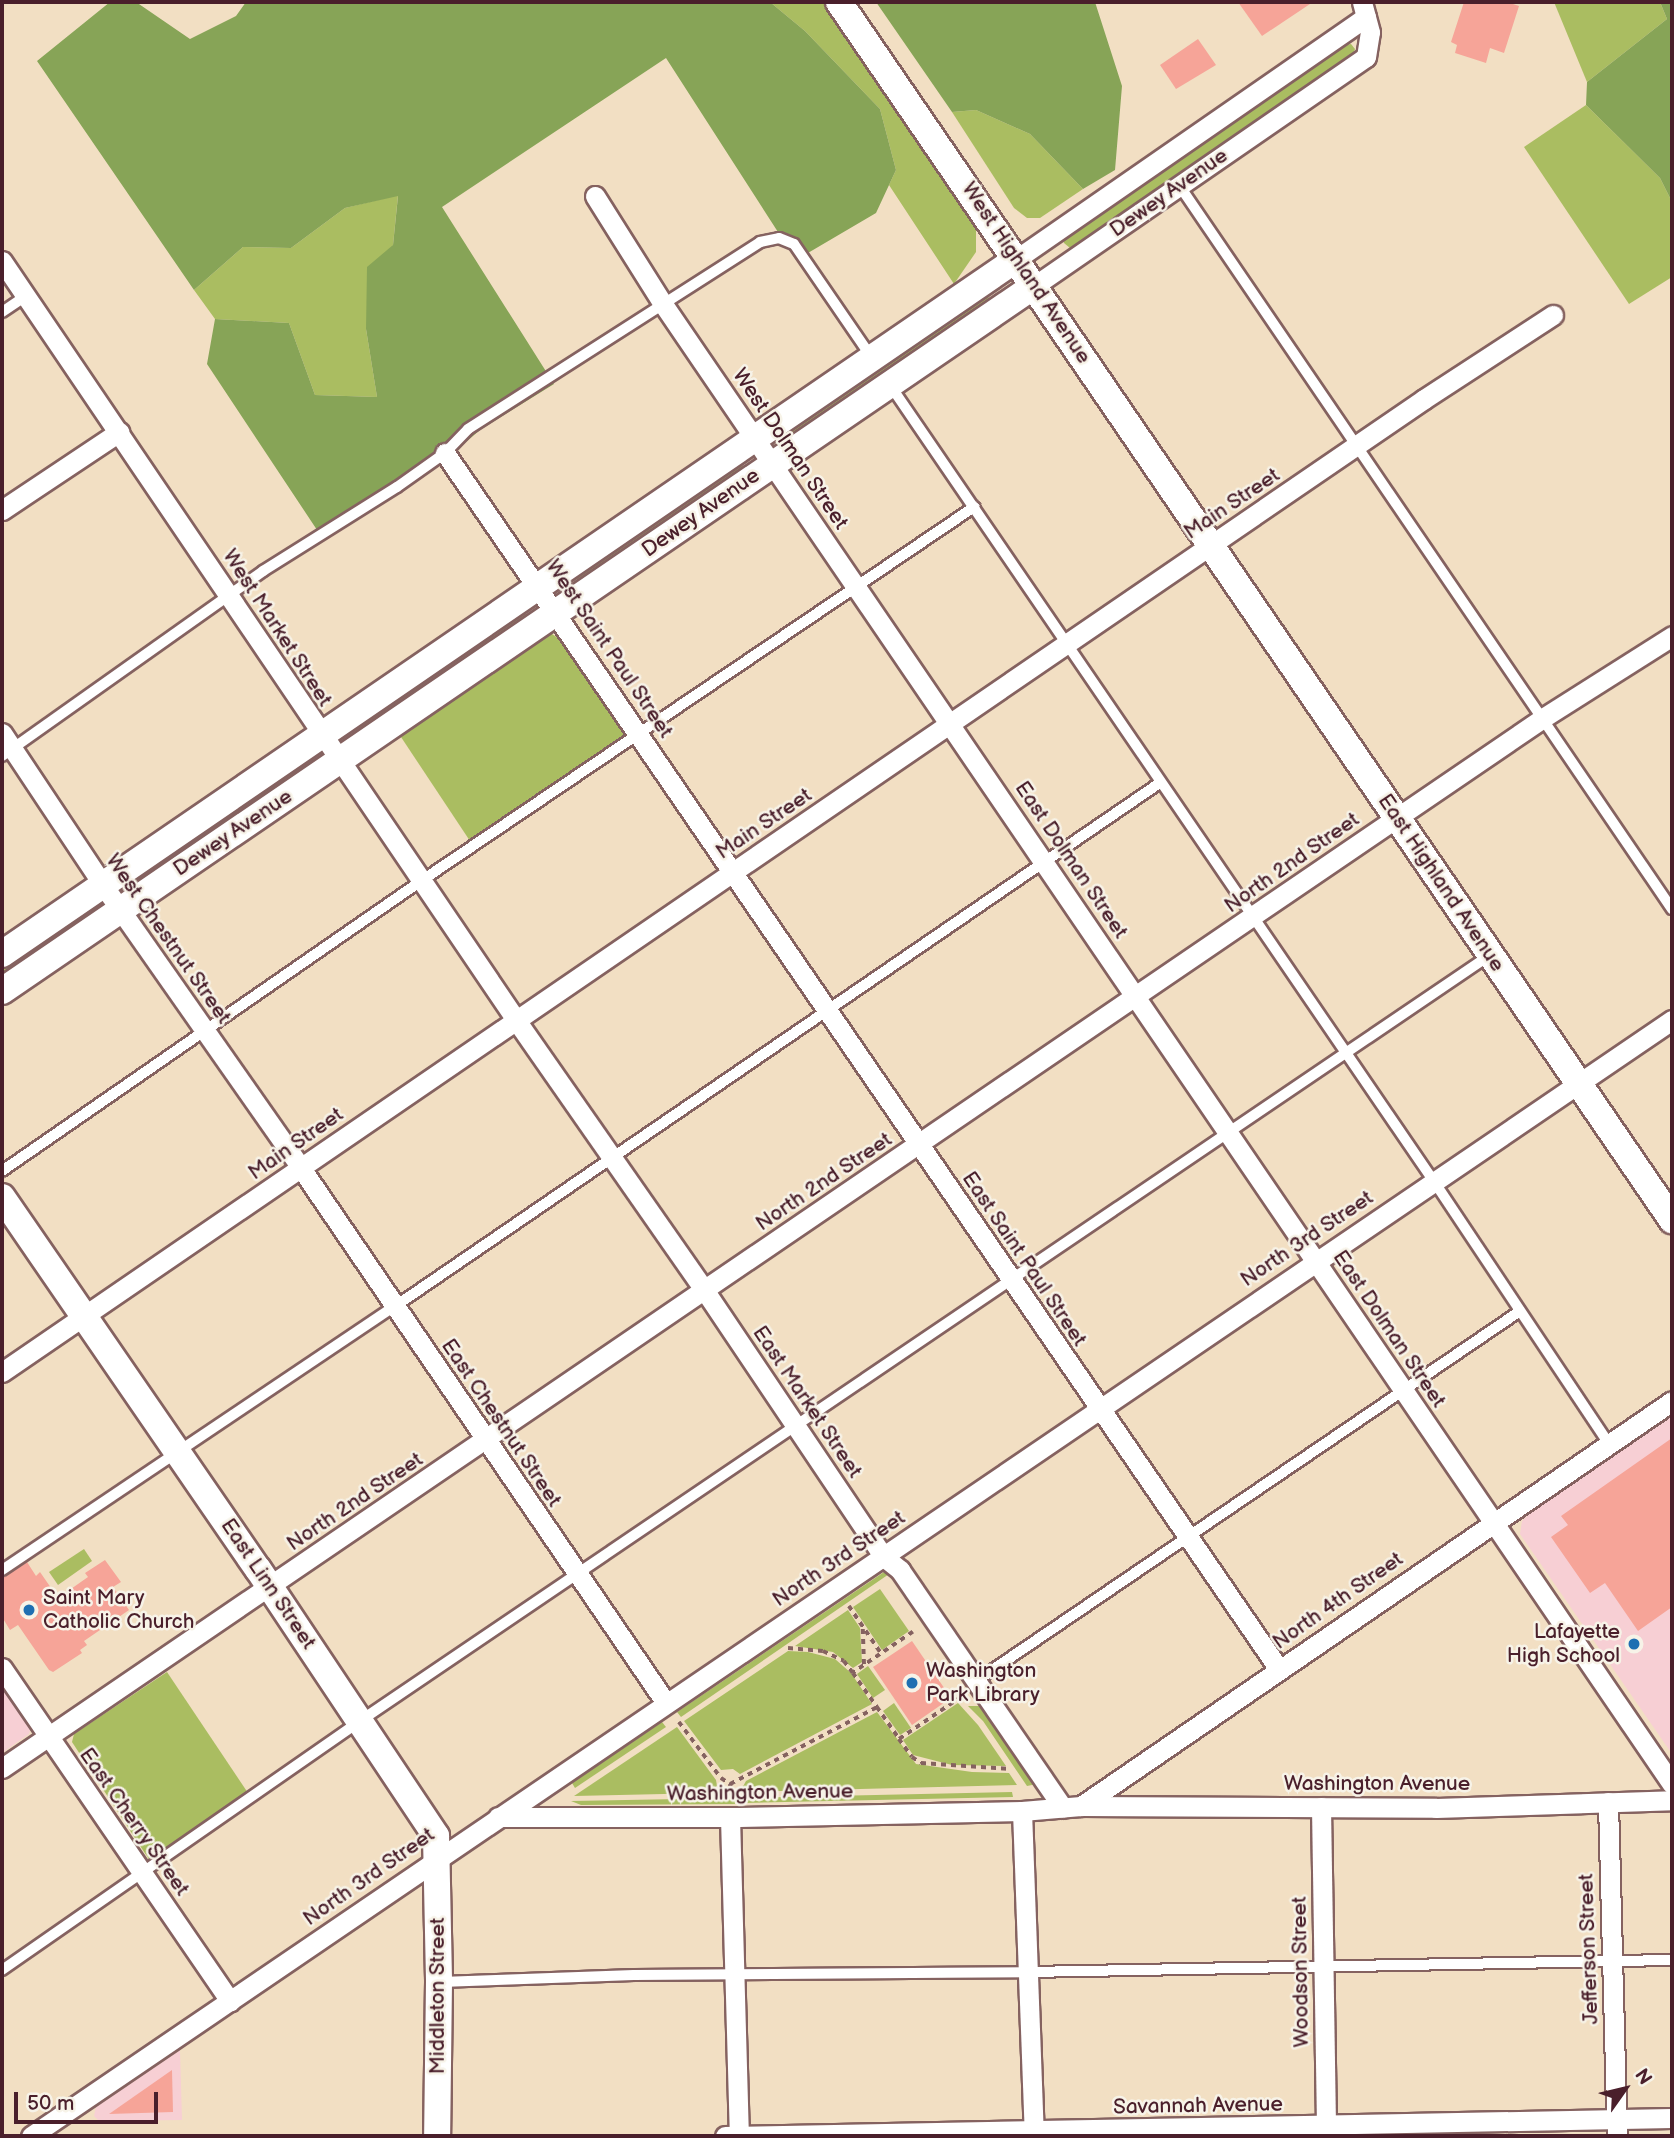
<!DOCTYPE html>
<html>
<head>
<meta charset="utf-8">
<style>
  body { margin:0 }
  #map { position:relative; width:1674px; height:2138px; overflow:hidden; background:#f2dfc3; font-family:"Balsamiq Sans",sans-serif }
  div>[style] { position:absolute }
  [style*='--x'] { left:calc(var(--x)*1px); top:calc(var(--y)*1px); width:calc(var(--w)*1px); rotate:calc(var(--a)*1deg) }
  .built>* { inset:0; background:#f7cfd4 }
  .green>* { inset:0; background:#aabd61 }
  .forest>* { inset:0; background:#87a457 }
  .building>* { inset:0; background:#f6a498 }
  .path>* { height:3.5px; margin-top:-1.75px; transform-origin:0; background:repeating-linear-gradient(90deg,#856260 0 5px,transparent 0 10px) }
  .roads { filter:drop-shadow(2px 0 #856260) drop-shadow(-2px 0 #856260) drop-shadow(0 2px #856260) drop-shadow(0 -2px #856260) }
  .lane>* { height:10px; margin:-5px; padding:0 5px; transform-origin:5px; border-radius:5px; background:#fff }
  .street>* { height:19px; margin:-9.5px; padding:0 9.5px; transform-origin:9.5px; border-radius:9.5px; background:#fff }
  .secondary>* { height:26px; margin:-13px; padding:0 13px; transform-origin:13px; border-radius:13px; background:#fff }
  .dots>* { width:19px; height:19px; translate:-50% -50%; box-sizing:border-box; border:4px solid #f7f3e8; border-radius:50% }
  span { translate:-50% -50%; white-space:nowrap; text-align:center; line-height:1.15; -webkit-text-stroke:5px #f7f3e8; paint-order:stroke }
  .street-label { font-size:21px; color:#4a1f2b }
  .poi-label { font-size:21px; color:#4a1f2b }
  .left { translate:0 -50%; text-align:left }
  .right { translate:-100% -50%; text-align:right }
  .frame { position:absolute; inset:0; border:4px solid #4a1f2b; pointer-events:none }
  .north { position:absolute; left:1590px; top:2054px; width:70px; height:70px; -webkit-text-stroke:5px #f7f3e8; paint-order:stroke; rotate:56deg; font-size:19px; font-weight:700; line-height:28px; text-align:center; color:#4a1f2b }
  .north::after { content:''; display:block; margin:auto; width:24px; height:32px; background:#4a1f2b; clip-path:polygon(50% 0,100% 100%,50% 72%,0 100%) }
  .scale { position:absolute; left:14px; top:2092px; width:144px; height:32px; box-sizing:border-box; border:4px solid #4a1f2b; border-top:0; padding-left:9px; font-size:21px; line-height:24px; white-space:nowrap; color:#4a1f2b; -webkit-text-stroke:5px #f7f3e8; paint-order:stroke }
</style>
</head>
<body>
<div id="map">
  <div class="built">
    <i style="clip-path:polygon(1672px 1415px,1672px 1754px,1520px 1534px,1522px 1521px,1534px 1509px)"></i>
    <i style="clip-path:polygon(2px 1683px,31px 1727px,29px 1734px,2px 1753px)"></i>
    <i style="clip-path:polygon(180px 2050px,182px 2120px,99px 2121px,94px 2116px,96px 2107px)"></i>
  </div>
  <div class="green">
    <i style="clip-path:polygon(770px 2px,825px 2px,889px 89px,976px 230px,976px 252px,954px 284px,889px 185px,896px 170px,880px 109px,805px 31px)"></i>
    <i style="clip-path:polygon(1554px 2px,1660px 2px,1667px 19px,1587px 82px)"></i>
    <i style="clip-path:polygon(1351px 44px,1355px 49px,1353px 55px,1070px 248px,1064px 243px,1061px 236px,1344px 45px)"></i>
    <i style="clip-path:polygon(1586px 105px,1660px 178px,1672px 202px,1672px 277px,1629px 304px,1524px 147px)"></i>
    <i style="clip-path:polygon(976px 110px,1030px 134px,1083px 189px,1040px 218px,1027px 218px,1014px 208px,952px 112px)"></i>
    <i style="clip-path:polygon(398px 195px,393px 245px,366px 329px,377px 397px,315px 395px,289px 323px,215px 319px,194px 290px,243px 247px,291px 248px,345px 208px)"></i>
    <i style="clip-path:polygon(985px 293px,989px 298px,986px 306px,797px 435px,790px 436px,785px 430px)"></i>
    <i style="clip-path:polygon(740px 462px,743px 467px,739px 474px,585px 581px,578px 581px,573px 575px)"></i>
    <i style="clip-path:polygon(523px 610px,527px 615px,525px 621px,359px 732px,354px 727px)"></i>
    <i style="clip-path:polygon(542px 633px,552px 634px,564px 642px,628px 736px,470px 841px,397px 731px)"></i>
    <i style="clip-path:polygon(310px 755px,314px 761px,311px 767px,149px 878px,143px 879px,139px 874px)"></i>
    <i style="clip-path:polygon(89px 908px,92px 912px,90px 918px,2px 979px,2px 962px)"></i>
    <i style="clip-path:polygon(84px 1549px,92px 1561px,58px 1585px,49px 1572px)"></i>
    <i style="clip-path:polygon(887px 1570px,892px 1572px,681px 1717px,677px 1712px)"></i>
    <i style="clip-path:polygon(880px 1589px,909px 1631px,882px 1650px,853px 1607px)"></i>
    <i style="clip-path:polygon(848px 1610px,860px 1628px,862px 1662px,853px 1668px,833px 1652px,795px 1646px)"></i>
    <i style="clip-path:polygon(788px 1651px,808px 1652px,835px 1659px,851px 1673px,872px 1704px,740px 1774px,733px 1769px,721px 1770px,684px 1721px)"></i>
    <i style="clip-path:polygon(868px 1666px,885px 1690px,873px 1698px,857px 1674px)"></i>
    <i style="clip-path:polygon(167px 1672px,248px 1793px,150px 1861px,72px 1742px,74px 1734px)"></i>
    <i style="clip-path:polygon(894px 1703px,911px 1728px,900px 1735px,883px 1711px)"></i>
    <i style="clip-path:polygon(958px 1703px,978px 1725px,1006px 1766px,952px 1765px,913px 1755px,903px 1740px)"></i>
    <i style="clip-path:polygon(968px 1706px,986px 1706px,1037px 1784px,1027px 1786px,983px 1721px)"></i>
    <i style="clip-path:polygon(877px 1712px,916px 1764px,972px 1772px,1009px 1773px,1017px 1785px,740px 1792px,746px 1781px)"></i>
    <i style="clip-path:polygon(662px 1722px,666px 1727px,575px 1788px,572px 1783px)"></i>
    <i style="clip-path:polygon(677px 1727px,716px 1780px,717px 1786px,709px 1793px,574px 1796px)"></i>
    <i style="clip-path:polygon(1012px 1792px,1013px 1797px,744px 1803px,743px 1798px)"></i>
    <i style="clip-path:polygon(735px 1798px,735px 1804px,581px 1805px,571px 1801px)"></i>
  </div>
  <div class="forest">
    <i style="clip-path:polygon(110px 2px,136px 2px,190px 39px,236px 16px,246px 2px,770px 2px,805px 31px,880px 109px,896px 170px,876px 213px,796px 260px,666px 58px,442px 207px,554px 384px,480px 430px,439px 465px,323px 539px,207px 364px,215px 319px,289px 323px,315px 395px,377px 397px,366px 329px,367px 267px,393px 245px,398px 196px,345px 208px,291px 248px,243px 247px,194px 290px,37px 61px)"></i>
    <i style="clip-path:polygon(876px 2px,1095px 2px,1122px 86px,1115px 170px,1083px 189px,1030px 134px,976px 110px,952px 112px)"></i>
    <i style="clip-path:polygon(1660px 2px,1672px 2px,1672px 202px,1660px 178px,1586px 105px,1587px 82px,1667px 19px)"></i>
  </div>
  <div class="building">
    <i style="clip-path:polygon(1238px 2px,1313px 2px,1262px 36px)"></i>
    <i style="clip-path:polygon(1464px 2px,1507px 2px,1519px 6px,1504px 53px,1490px 48px,1486px 63px,1455px 53px,1457px 45px,1451px 42px)"></i>
    <i style="clip-path:polygon(1198px 39px,1216px 65px,1176px 89px,1160px 65px)"></i>
    <i style="clip-path:polygon(1672px 1438px,1672px 1607px,1638px 1631px,1605px 1583px,1590px 1593px,1551px 1537px,1568px 1525px,1561px 1516px)"></i>
    <i style="clip-path:polygon(105px 1560px,121px 1582px,113px 1587px,129px 1610px,84px 1641px,87px 1645px,80px 1650px,82px 1653px,53px 1672px,49px 1670px,18px 1625px,10px 1630px,2px 1617px,2px 1577px,27px 1562px,36px 1576px,40px 1572px,58px 1598px,88px 1577px,85px 1573px)"></i>
    <i style="clip-path:polygon(912px 1641px,951px 1698px,912px 1725px,873px 1667px)"></i>
    <i style="clip-path:polygon(172px 2070px,173px 2112px,109px 2114px)"></i>
  </div>
  <div class="path">
    <i style="--x:849;--y:1606;--w:57;--a:55.8"></i>
    <i style="--x:863;--y:1629;--w:36;--a:88"></i>
    <i style="--x:913;--y:1632;--w:73;--a:145.7"></i>
    <i style="--x:853;--y:1673;--w:42;--a:54.8"></i>
    <i style="--x:877;--y:1707;--w:39;--a:55"></i>
    <i style="--x:899;--y:1739;--w:73;--a:-34.3"></i>
    <i style="--x:788;--y:1648;--w:35;--a:5"></i>
    <i style="--x:823;--y:1651;--w:23;--a:25"></i>
    <i style="--x:844;--y:1661;--w:15;--a:53"></i>
    <i style="--x:679;--y:1722;--w:70;--a:53.1"></i>
    <i style="--x:721;--y:1778;--w:11;--a:34"></i>
    <i style="--x:899;--y:1739;--w:22;--a:54"></i>
    <i style="--x:912;--y:1757;--w:11;--a:34"></i>
    <i style="--x:921;--y:1763;--w:90;--a:3.8"></i>
    <i style="--x:731;--y:1796;--w:12;--a:-95"></i>
    <i style="--x:730;--y:1784;--w:166;--a:-27.6"></i>
  </div>
  <div class="roads">
    <div class="lane">
      <i style="--x:1179;--y:185;--w:876;--a:55.75"></i>
      <i style="--x:2;--y:312;--w:29;--a:-34"></i>
      <i style="--x:890;--y:385;--w:963;--a:55.67"></i>
      <i style="--x:1433;--y:1180;--w:317;--a:56.3"></i>
      <i style="--x:2;--y:756;--w:320;--a:-35.3"></i>
      <i style="--x:263;--y:571;--w:158;--a:-32.1"></i>
      <i style="--x:397;--y:487;--w:59;--a:-35.3"></i>
      <i style="--x:445;--y:453;--w:33;--a:-46"></i>
      <i style="--x:468;--y:429;--w:347;--a:-32.6"></i>
      <i style="--x:760;--y:242;--w:19;--a:-12"></i>
      <i style="--x:779;--y:238;--w:16;--a:22"></i>
      <i style="--x:794;--y:244;--w:138;--a:55.6"></i>
      <i style="--x:2;--y:1171;--w:510;--a:-34.69"></i>
      <i style="--x:421;--y:881;--w:668;--a:-34.07"></i>
      <i style="--x:2;--y:1570;--w:472;--a:-33.9"></i>
      <i style="--x:394;--y:1307;--w:929;--a:-34.39"></i>
      <i style="--x:976;--y:1681;--w:658;--a:-34.22"></i>
      <i style="--x:2;--y:1970;--w:436;--a:-34.8"></i>
      <i style="--x:360;--y:1721;--w:1365;--a:-34.13"></i>
      <i style="--x:441;--y:1982;--w:193;--a:-2.1"></i>
      <i style="--x:634;--y:1975;--w:394;--a:-0.4"></i>
      <i style="--x:1028;--y:1972;--w:644;--a:-1.07"></i>
    </div>
    <div class="street">
      <i style="--x:595;--y:196;--w:128;--a:57.8"></i>
      <i style="--x:663;--y:304;--w:1791;--a:55.72"></i>
      <i style="--x:1015;--y:260;--w:427;--a:-34.7"></i>
      <i style="--x:2;--y:261;--w:917;--a:55.89"></i>
      <i style="--x:516;--y:1020;--w:330;--a:55.1"></i>
      <i style="--x:705;--y:1291;--w:321;--a:56.1"></i>
      <i style="--x:884;--y:1557;--w:21;--a:39"></i>
      <i style="--x:900;--y:1570;--w:288;--a:55.6"></i>
      <i style="--x:1034;--y:286;--w:403;--a:-34.6"></i>
      <i style="--x:1366;--y:57;--w:25;--a:-81"></i>
      <i style="--x:1370;--y:32;--w:31;--a:-105"></i>
      <i style="--x:445;--y:453;--w:1475;--a:55.56"></i>
      <i style="--x:2;--y:510;--w:141;--a:-33.7"></i>
      <i style="--x:2;--y:733;--w:182;--a:56.4"></i>
      <i style="--x:103;--y:885;--w:345;--a:55"></i>
      <i style="--x:301;--y:1168;--w:648;--a:55.7"></i>
      <i style="--x:2;--y:1372;--w:1723;--a:-34.38"></i>
      <i style="--x:1424;--y:399;--w:154;--a:-33.1"></i>
      <i style="--x:2;--y:1668;--w:404;--a:55.6"></i>
      <i style="--x:2;--y:1768;--w:1865;--a:-34.27"></i>
      <i style="--x:1543;--y:718;--w:153;--a:-32.4"></i>
      <i style="--x:1608;--y:1802;--w:334;--a:88.5"></i>
      <i style="--x:1081;--y:1806;--w:355;--a:0.3"></i>
      <i style="--x:1436;--y:1808;--w:236;--a:-1.9"></i>
      <i style="--x:1321;--y:1807;--w:329;--a:89.1"></i>
      <i style="--x:1022;--y:1811;--w:325;--a:87.9"></i>
      <i style="--x:498;--y:1817;--w:241;--a:0"></i>
      <i style="--x:739;--y:1817;--w:283;--a:-1.2"></i>
      <i style="--x:1022;--y:1811;--w:59;--a:-4.8"></i>
      <i style="--x:1081;--y:1806;--w:716;--a:-34.42"></i>
      <i style="--x:730;--y:1817;--w:319;--a:88.4"></i>
      <i style="--x:31;--y:2136;--w:1985;--a:-34.22"></i>
      <i style="--x:725;--y:2136;--w:947;--a:-1.09"></i>
    </div>
    <div class="secondary">
      <i style="--x:839;--y:2;--w:1476;--a:55.63"></i>
      <i style="--x:2;--y:954;--w:1228;--a:-34.41"></i>
      <i style="--x:2;--y:991;--w:1250;--a:-34.34"></i>
      <i style="--x:2;--y:1197;--w:452;--a:55.5"></i>
      <i style="--x:258;--y:1569;--w:321;--a:56.3"></i>
      <i style="--x:436;--y:1836;--w:146;--a:88.8"></i>
      <i style="--x:439;--y:1982;--w:154;--a:90.7"></i>
    </div>
  </div>
  <div class="dots">
    <i style="left:29px;top:1610px;background:#1f6fb2"></i>
    <i style="left:1634px;top:1644px;background:#1f6fb2"></i>
    <i style="left:912px;top:1683px;background:#1f6fb2"></i>
  </div>
  <div class="street-label">
    <span style="left:1169px;top:193px;rotate:-35deg">Dewey Avenue</span>
    <span style="left:1026px;top:273px;rotate:56deg">West Highland Avenue</span>
    <span style="left:790px;top:449px;rotate:56deg">West Dolman Street</span>
    <span style="left:1232px;top:504px;rotate:-34deg">Main Street</span>
    <span style="left:701px;top:513px;rotate:-35deg">Dewey Avenue</span>
    <span style="left:277px;top:628px;rotate:57deg">West Market Street</span>
    <span style="left:609px;top:649px;rotate:56deg">West Saint Paul Street</span>
    <span style="left:764px;top:824px;rotate:-34deg">Main Street</span>
    <span style="left:233px;top:833px;rotate:-34deg">Dewey Avenue</span>
    <span style="left:1071px;top:860px;rotate:56deg">East Dolman Street</span>
    <span style="left:1292px;top:863px;rotate:-35deg">North 2nd Street</span>
    <span style="left:1441px;top:883px;rotate:56deg">East Highland Avenue</span>
    <span style="left:168px;top:939px;rotate:55deg">West Chestnut Street</span>
    <span style="left:296px;top:1144px;rotate:-35deg">Main Street</span>
    <span style="left:824px;top:1182px;rotate:-34deg">North 2nd Street</span>
    <span style="left:1307px;top:1239px;rotate:-34deg">North 3rd Street</span>
    <span style="left:1024px;top:1259px;rotate:56deg">East Saint Paul Street</span>
    <span style="left:1389px;top:1329px;rotate:56deg">East Dolman Street</span>
    <span style="left:807px;top:1402px;rotate:56deg">East Market Street</span>
    <span style="left:501px;top:1423px;rotate:56deg">East Chestnut Street</span>
    <span style="left:355px;top:1502px;rotate:-34deg">North 2nd Street</span>
    <span style="left:839px;top:1559px;rotate:-34deg">North 3rd Street</span>
    <span style="left:268px;top:1584px;rotate:56deg">East Linn Street</span>
    <span style="left:1338px;top:1601px;rotate:-35deg">North 4th Street</span>
    <span style="left:1377px;top:1784px">Washington Avenue</span>
    <span style="left:760px;top:1793px;rotate:-1deg">Washington Avenue</span>
    <span style="left:134px;top:1822px;rotate:55deg">East Cherry Street</span>
    <span style="left:369px;top:1877px;rotate:-35deg">North 3rd Street</span>
    <span style="left:1589px;top:1949px;rotate:-92deg">Jefferson Street</span>
    <span style="left:1301px;top:1972px;rotate:-91deg">Woodson Street</span>
    <span style="left:438px;top:1996px;rotate:-90deg">Middleton Street</span>
    <span style="left:1198px;top:2106px;rotate:-1deg">Savannah Avenue</span>
  </div>
  <div class="poi-label">
    <span class="left" style="left:43px;top:1610px">Saint Mary<br>Catholic Church</span>
    <span class="right" style="left:1620px;top:1644px">Lafayette<br>High School</span>
    <span class="left" style="left:926px;top:1683px">Washington<br>Park Library</span>
  </div>
  <div class="frame"></div>
  <div class="north">N</div>
  <div class="scale">50 m</div>
</div>
</body>
</html>
